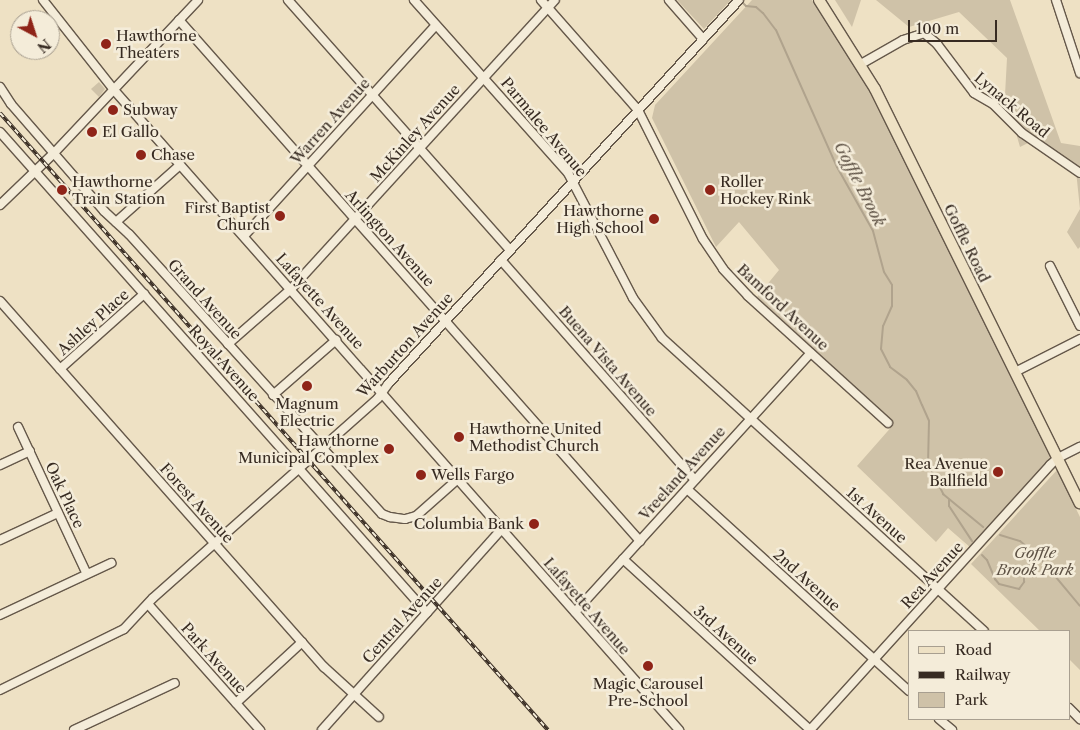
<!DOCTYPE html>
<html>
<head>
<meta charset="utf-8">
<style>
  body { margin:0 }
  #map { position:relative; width:1080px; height:730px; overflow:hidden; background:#eee1c4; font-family:"Libre Caslon Text",serif }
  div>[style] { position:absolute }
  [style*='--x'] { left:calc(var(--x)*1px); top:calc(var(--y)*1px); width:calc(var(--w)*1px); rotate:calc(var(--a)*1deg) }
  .green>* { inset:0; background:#cfc2a8 }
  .stream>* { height:2px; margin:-1px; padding:0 1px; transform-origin:1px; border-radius:1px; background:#b0a38d }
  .roads { filter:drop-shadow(1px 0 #65584a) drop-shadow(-1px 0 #65584a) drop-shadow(0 1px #65584a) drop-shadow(0 -1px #65584a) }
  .minor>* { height:8px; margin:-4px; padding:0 4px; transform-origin:4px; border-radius:4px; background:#f4ecd9 }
  .major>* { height:10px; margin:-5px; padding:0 5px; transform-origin:5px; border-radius:5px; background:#eee1c4 }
  .rail>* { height:4px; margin-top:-2px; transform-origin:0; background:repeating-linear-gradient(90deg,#f4ecd9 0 5.5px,#372b22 0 11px); box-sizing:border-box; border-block:1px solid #372b22 }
  .dots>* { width:14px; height:14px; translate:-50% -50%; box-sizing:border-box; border:2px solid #f4ecd9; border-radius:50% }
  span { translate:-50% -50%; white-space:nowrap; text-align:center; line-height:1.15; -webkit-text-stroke:5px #f4ecd9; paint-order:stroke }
  .poi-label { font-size:15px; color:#372b22 }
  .left { translate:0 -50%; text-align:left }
  .right { translate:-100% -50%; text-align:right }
  .street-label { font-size:15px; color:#372b22 }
  .park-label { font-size:15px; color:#5d5144; font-style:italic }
  .water-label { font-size:16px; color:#5b4f42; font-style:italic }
  .legend { position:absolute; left:908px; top:630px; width:162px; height:90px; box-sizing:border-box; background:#f4ecd9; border:1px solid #a89f90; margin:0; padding:6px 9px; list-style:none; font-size:15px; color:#372b22 }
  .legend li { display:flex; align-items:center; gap:10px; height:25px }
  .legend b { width:25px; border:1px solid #a89f90 }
  .north { position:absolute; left:10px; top:10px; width:50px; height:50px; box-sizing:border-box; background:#f4ecd9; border:1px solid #a89f90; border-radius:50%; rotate:140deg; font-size:14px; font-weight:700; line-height:20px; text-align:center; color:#372b22 }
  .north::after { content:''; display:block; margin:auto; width:18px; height:22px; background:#8f2418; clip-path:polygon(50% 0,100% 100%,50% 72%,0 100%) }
  .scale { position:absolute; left:908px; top:20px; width:89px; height:22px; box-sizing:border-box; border:2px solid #372b22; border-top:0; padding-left:6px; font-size:15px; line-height:18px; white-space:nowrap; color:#372b22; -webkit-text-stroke:4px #f4ecd9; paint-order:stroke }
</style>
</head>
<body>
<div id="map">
  <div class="green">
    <i style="clip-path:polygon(677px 0,731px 0,704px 29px)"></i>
    <i style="clip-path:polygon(752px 0,812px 0,845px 47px,867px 83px,1052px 457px,971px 548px,948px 528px,936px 542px,857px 466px,894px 424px,757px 297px,779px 270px,739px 222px,716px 247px,652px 118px,655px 105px)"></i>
    <i style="clip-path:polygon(835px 0,861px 0,852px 27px)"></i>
    <i style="clip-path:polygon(876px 0,1010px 0,1061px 143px,1080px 146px,1080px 247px,1078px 249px,1067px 232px,1080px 209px,1076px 171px,1034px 140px,1020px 147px,1014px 126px,991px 104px,1005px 95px,1007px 58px,959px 12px,909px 27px)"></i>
    <i style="clip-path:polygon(99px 82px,105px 89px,99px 97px,91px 89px)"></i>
    <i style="clip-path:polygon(1057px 470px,1080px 517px,1080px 670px,1069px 659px,1069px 631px,1040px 631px,971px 564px)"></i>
  </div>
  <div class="stream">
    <i style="--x:741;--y:1;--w:7;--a:45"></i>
    <i style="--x:746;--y:6;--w:10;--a:6"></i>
    <i style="--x:756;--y:7;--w:9;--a:41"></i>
    <i style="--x:763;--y:13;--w:21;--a:53"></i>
    <i style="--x:776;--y:30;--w:150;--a:66"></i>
    <i style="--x:837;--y:167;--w:73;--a:60.6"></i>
    <i style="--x:873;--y:231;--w:42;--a:75"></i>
    <i style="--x:884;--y:272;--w:15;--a:58"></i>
    <i style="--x:892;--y:285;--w:21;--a:90"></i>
    <i style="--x:892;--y:306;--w:22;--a:114"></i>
    <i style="--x:883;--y:326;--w:23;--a:95"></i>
    <i style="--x:881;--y:349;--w:20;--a:63"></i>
    <i style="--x:890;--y:367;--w:21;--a:37"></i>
    <i style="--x:907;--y:380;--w:14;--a:51"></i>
    <i style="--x:916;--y:391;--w:15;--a:67"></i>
    <i style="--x:922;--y:405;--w:17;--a:66"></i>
    <i style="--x:929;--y:421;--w:43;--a:91.3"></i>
    <i style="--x:928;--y:464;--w:34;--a:63"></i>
    <i style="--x:943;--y:494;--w:52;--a:39.5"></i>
    <i style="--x:949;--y:500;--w:6;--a:90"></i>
    <i style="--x:949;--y:506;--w:42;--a:56.7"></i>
    <i style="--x:1000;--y:535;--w:21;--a:17"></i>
    <i style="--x:1020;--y:541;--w:26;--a:40"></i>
    <i style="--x:1040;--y:558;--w:62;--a:50.2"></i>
    <i style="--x:982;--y:555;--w:7;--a:45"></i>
    <i style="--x:987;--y:560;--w:21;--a:67"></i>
    <i style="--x:995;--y:579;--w:6;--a:51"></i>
    <i style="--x:999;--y:584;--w:21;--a:14"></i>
    <i style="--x:1019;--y:589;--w:9;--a:-54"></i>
    <i style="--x:1024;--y:582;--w:12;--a:-90"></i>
    <i style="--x:1024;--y:570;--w:8;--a:-50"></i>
    <i style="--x:1029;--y:564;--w:13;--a:-29"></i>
  </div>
  <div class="roads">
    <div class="minor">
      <i style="--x:43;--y:0;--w:115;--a:51.7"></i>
      <i style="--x:114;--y:90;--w:854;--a:48.56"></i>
      <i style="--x:288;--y:0;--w:334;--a:48.4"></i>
      <i style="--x:414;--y:0;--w:232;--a:48.3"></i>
      <i style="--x:568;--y:173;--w:141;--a:62.5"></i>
      <i style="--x:633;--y:298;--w:49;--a:54.1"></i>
      <i style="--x:662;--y:338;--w:435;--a:42.3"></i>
      <i style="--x:541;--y:0;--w:147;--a:48.6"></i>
      <i style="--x:638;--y:110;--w:144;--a:63.3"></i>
      <i style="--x:703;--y:239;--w:36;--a:56"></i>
      <i style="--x:723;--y:269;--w:37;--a:47"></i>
      <i style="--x:748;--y:296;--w:189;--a:42.2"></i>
      <i style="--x:669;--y:0;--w:52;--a:48.9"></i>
      <i style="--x:1056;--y:0;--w:77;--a:71.8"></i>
      <i style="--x:179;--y:20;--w:696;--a:48.5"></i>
      <i style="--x:861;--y:64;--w:48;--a:-29.7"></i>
      <i style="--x:903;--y:40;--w:22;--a:-18"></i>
      <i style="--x:924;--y:33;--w:17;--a:40"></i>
      <i style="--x:937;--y:44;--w:61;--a:52.9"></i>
      <i style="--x:974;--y:93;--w:22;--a:30"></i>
      <i style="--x:993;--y:104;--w:41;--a:45"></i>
      <i style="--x:1022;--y:133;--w:70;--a:34.6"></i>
      <i style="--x:0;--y:87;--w:20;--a:57"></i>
      <i style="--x:11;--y:104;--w:142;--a:49"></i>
      <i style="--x:104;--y:211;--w:34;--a:43"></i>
      <i style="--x:129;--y:234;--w:377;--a:47.9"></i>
      <i style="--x:382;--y:514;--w:9;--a:21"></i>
      <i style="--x:390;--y:517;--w:15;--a:8"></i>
      <i style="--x:405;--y:519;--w:11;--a:-15"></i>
      <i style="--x:416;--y:516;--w:56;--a:-41.4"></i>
      <i style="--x:0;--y:132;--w:643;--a:48.4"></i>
      <i style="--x:0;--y:205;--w:75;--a:-43.9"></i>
      <i style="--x:54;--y:153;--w:210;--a:-46.7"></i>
      <i style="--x:116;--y:222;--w:86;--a:-41.7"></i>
      <i style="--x:244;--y:236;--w:285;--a:-47.7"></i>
      <i style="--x:501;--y:260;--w:293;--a:48.6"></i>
      <i style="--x:1050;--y:266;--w:67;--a:63.4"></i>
      <i style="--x:0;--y:301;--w:489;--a:48.5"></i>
      <i style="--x:324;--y:667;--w:74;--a:42.3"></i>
      <i style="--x:228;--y:344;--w:84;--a:-41.1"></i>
      <i style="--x:291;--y:289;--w:391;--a:-47.6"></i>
      <i style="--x:60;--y:369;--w:113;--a:-41.8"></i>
      <i style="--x:1015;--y:372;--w:73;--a:-26.9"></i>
      <i style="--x:273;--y:395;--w:84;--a:-41.1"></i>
      <i style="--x:18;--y:427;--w:162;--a:64.9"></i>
      <i style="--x:0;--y:465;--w:33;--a:-25"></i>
      <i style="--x:687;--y:489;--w:300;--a:42.3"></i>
      <i style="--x:0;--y:540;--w:64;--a:-25"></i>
      <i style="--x:623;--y:559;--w:253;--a:42.4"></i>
      <i style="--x:148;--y:604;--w:169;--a:48.4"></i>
      <i style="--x:575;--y:612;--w:350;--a:-47.7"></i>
      <i style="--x:0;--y:615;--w:123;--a:-25.1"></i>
      <i style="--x:0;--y:690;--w:138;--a:-26.2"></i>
      <i style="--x:124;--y:629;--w:42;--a:-46.9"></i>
      <i style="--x:153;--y:598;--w:301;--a:-41.6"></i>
      <i style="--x:378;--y:398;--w:17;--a:-54"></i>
      <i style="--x:388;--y:384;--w:520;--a:-47.57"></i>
      <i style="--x:236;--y:703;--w:90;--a:-42.7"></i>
      <i style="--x:1069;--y:708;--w:16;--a:45"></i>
      <i style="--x:939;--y:719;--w:17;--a:40"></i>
      <i style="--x:74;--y:730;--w:111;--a:-25"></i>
      <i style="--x:322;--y:730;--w:270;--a:-48.2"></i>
      <i style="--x:810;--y:730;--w:358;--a:-47.8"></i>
      <i style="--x:1050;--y:465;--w:11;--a:-41"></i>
      <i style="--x:1058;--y:458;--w:25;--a:-27"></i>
    </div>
    <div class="major">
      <i style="--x:819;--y:0;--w:105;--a:57.8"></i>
      <i style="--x:875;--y:89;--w:462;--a:63.7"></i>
    </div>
  </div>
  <div class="rail">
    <i style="--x:0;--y:113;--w:825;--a:48.39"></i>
  </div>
  <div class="dots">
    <i style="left:106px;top:44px;background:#8f2418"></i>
    <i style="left:113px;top:110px;background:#8f2418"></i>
    <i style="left:92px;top:132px;background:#8f2418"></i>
    <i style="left:141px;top:155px;background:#8f2418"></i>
    <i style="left:62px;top:190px;background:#8f2418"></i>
    <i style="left:710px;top:190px;background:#8f2418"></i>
    <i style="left:280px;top:216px;background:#8f2418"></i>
    <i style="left:654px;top:219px;background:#8f2418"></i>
    <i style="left:307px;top:386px;background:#8f2418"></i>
    <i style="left:459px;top:437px;background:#8f2418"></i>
    <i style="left:389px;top:449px;background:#8f2418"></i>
    <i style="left:998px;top:472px;background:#8f2418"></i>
    <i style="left:421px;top:475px;background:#8f2418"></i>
    <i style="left:534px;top:524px;background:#8f2418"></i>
    <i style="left:648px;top:666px;background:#8f2418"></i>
  </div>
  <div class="poi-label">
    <span class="left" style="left:116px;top:44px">Hawthorne<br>Theaters</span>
    <span class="left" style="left:123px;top:110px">Subway</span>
    <span class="left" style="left:102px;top:132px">El Gallo</span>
    <span class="left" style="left:151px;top:155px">Chase</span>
    <span class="left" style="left:72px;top:190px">Hawthorne<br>Train Station</span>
    <span class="left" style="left:720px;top:190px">Roller<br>Hockey Rink</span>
    <span class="right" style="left:270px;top:216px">First Baptist<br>Church</span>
    <span class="right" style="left:644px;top:219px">Hawthorne<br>High School</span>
    <span style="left:307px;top:412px">Magnum<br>Electric</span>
    <span class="left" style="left:469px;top:437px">Hawthorne United<br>Methodist Church</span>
    <span class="right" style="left:379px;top:449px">Hawthorne<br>Municipal Complex</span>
    <span class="right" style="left:988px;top:472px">Rea Avenue<br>Ballfield</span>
    <span class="left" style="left:431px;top:475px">Wells Fargo</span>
    <span class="right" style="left:524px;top:524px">Columbia Bank</span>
    <span style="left:648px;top:692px">Magic Carousel<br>Pre-School</span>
  </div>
  <div class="street-label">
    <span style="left:1012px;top:105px;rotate:40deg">Lynack Road</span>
    <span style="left:330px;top:121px;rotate:-48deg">Warren Avenue</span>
    <span style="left:544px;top:127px;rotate:50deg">Parmalee Avenue</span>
    <span style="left:415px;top:133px;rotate:-48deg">McKinley Avenue</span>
    <span style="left:390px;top:238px;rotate:48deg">Arlington Avenue</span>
    <span style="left:967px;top:243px;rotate:64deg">Goffle Road</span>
    <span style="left:205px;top:299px;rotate:48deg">Grand Avenue</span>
    <span style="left:320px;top:301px;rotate:48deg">Lafayette Avenue</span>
    <span style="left:783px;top:307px;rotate:43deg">Bamford Avenue</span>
    <span style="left:93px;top:322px;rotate:-42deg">Ashley Place</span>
    <span style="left:405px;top:345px;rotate:-48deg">Warburton Avenue</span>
    <span style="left:608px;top:361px;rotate:49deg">Buena Vista Avenue</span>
    <span style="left:224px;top:363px;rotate:48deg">Royal Avenue</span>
    <span style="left:682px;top:473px;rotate:-48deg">Vreeland Avenue</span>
    <span style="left:65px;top:495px;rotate:65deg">Oak Place</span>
    <span style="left:197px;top:503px;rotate:48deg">Forest Avenue</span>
    <span style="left:877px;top:515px;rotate:42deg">1st Avenue</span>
    <span style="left:932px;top:575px;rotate:-48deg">Rea Avenue</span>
    <span style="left:807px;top:580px;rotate:42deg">2nd Avenue</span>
    <span style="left:587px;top:606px;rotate:49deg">Lafayette Avenue</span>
    <span style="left:402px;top:620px;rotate:-48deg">Central Avenue</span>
    <span style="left:726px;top:635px;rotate:42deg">3rd Avenue</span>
    <span style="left:214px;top:658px;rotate:48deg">Park Avenue</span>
  </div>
  <div class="park-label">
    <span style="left:1035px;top:561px">Goffle<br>Brook Park</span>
  </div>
  <div class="water-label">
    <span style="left:860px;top:184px;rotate:63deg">Goffle Brook</span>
  </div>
  <ul class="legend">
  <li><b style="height:6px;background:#eee1c4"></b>Road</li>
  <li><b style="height:6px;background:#372b22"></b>Railway</li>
  <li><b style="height:14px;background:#cfc2a8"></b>Park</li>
  </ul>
  <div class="north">N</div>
  <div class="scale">100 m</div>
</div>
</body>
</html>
